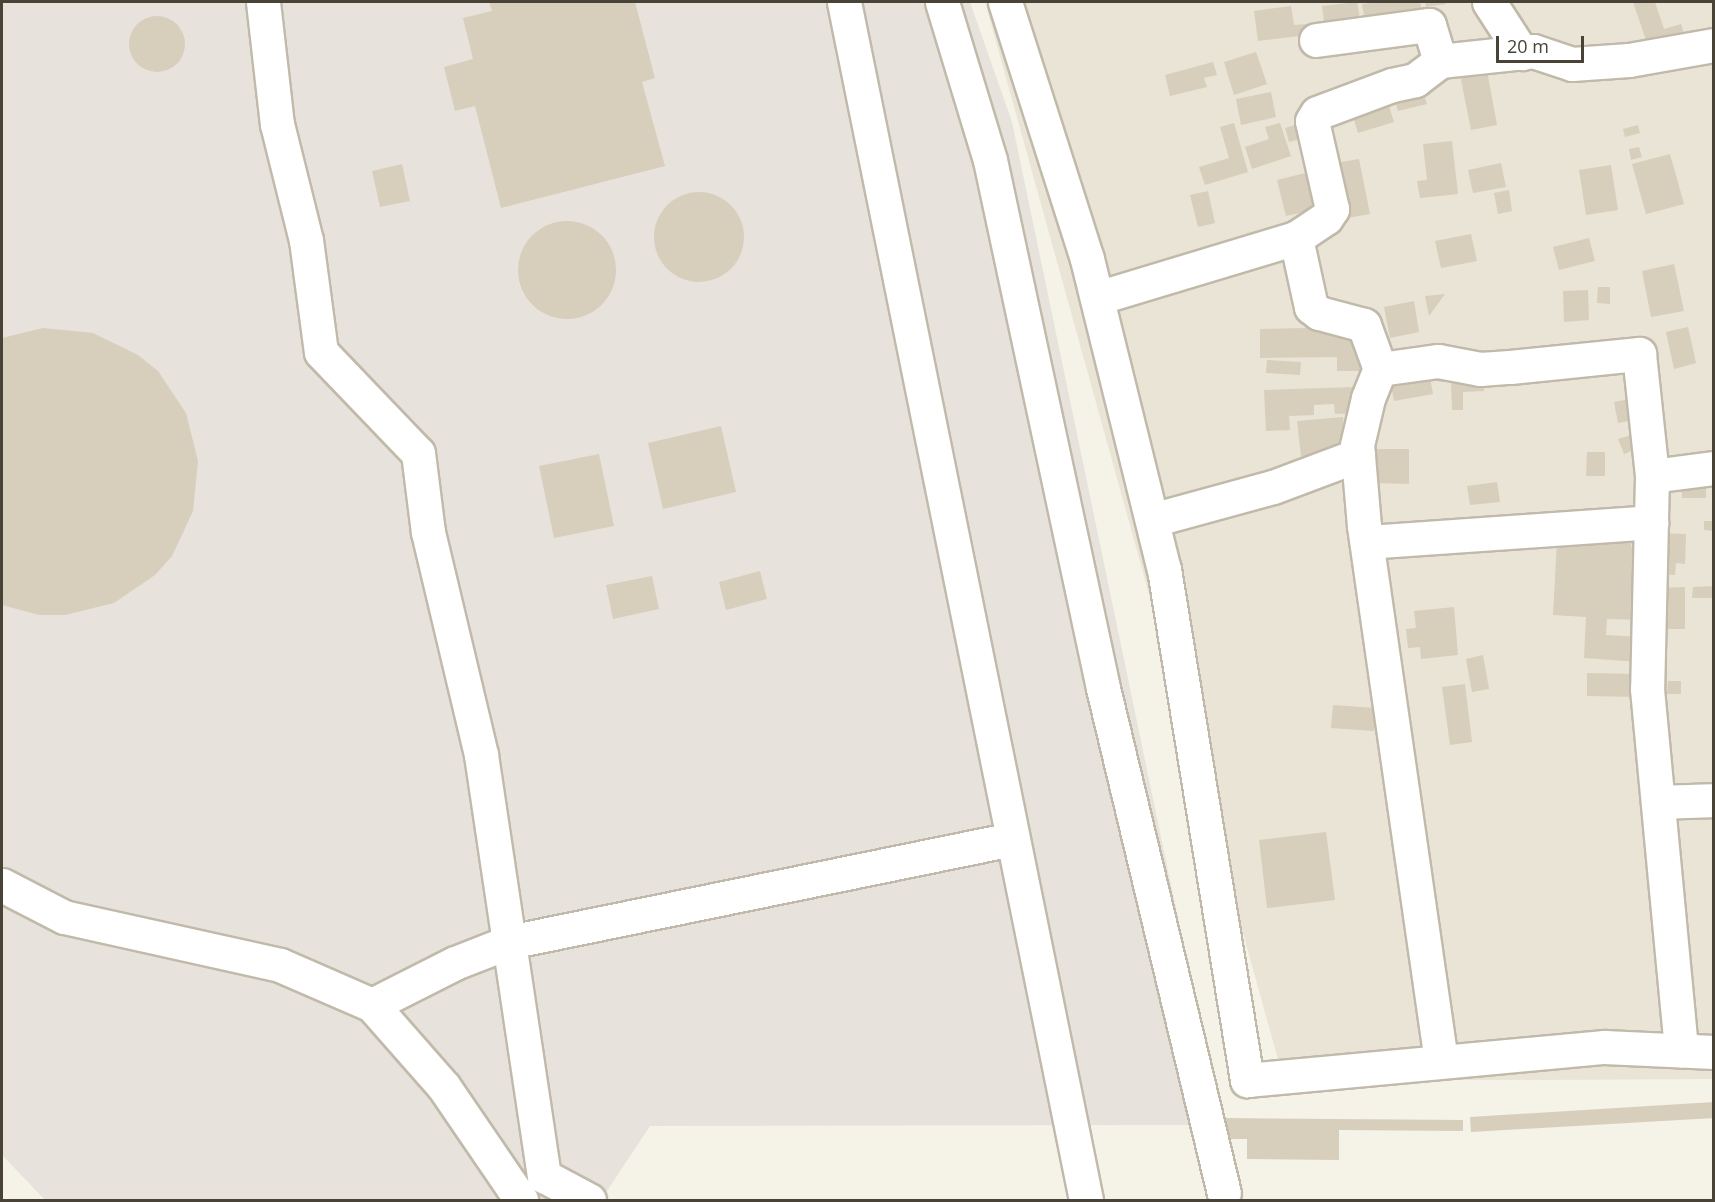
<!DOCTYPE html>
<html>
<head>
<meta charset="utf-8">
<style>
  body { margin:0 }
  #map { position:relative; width:1715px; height:1202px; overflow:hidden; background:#f5f2e8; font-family:"Open Sans",sans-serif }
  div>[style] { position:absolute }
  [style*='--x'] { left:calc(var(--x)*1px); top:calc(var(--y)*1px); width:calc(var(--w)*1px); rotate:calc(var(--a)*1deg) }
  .residential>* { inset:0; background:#e9e4d5 }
  .industrial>* { inset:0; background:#e7e3dc }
  .building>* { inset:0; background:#d7cebc }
  .round { border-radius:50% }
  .roads { filter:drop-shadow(2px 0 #c1baaa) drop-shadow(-2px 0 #c1baaa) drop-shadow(0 2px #c1baaa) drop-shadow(0 -2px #c1baaa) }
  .street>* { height:33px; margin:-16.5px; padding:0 16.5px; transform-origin:16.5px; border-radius:16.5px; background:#fff }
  span { translate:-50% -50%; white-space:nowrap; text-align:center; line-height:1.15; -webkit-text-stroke:5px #fff; paint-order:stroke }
  .frame { position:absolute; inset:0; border:3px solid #494236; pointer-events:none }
  .scale { position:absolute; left:1496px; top:36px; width:88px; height:27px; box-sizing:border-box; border:3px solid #494236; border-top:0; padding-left:8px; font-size:18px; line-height:21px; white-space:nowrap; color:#494236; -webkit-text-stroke:4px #fff; paint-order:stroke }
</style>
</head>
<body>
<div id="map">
  <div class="residential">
    <i style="clip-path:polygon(985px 2px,1713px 2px,1713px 1079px,1284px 1081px)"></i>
  </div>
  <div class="industrial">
    <i style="clip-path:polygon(2px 2px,970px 2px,1012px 122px,1221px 1125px,650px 1126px,601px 1200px,45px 1200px,2px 1155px)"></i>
  </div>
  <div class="building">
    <i style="clip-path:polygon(489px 2px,635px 2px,655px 78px,642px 82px,665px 166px,501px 208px,475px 106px,455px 111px,444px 67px,473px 59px,463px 18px,492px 11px)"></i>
    <i style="clip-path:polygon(1357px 2px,1361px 24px,1325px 29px,1322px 6px)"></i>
    <i style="clip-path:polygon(1380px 2px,1420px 2px,1422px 13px,1365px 22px,1362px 4px)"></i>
    <i style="clip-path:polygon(1425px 2px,1445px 2px,1446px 4px,1426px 7px)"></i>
    <i style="clip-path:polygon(1633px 2px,1655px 2px,1664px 29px,1681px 24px,1685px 37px,1649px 49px)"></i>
    <i style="clip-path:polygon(1291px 6px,1294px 25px,1308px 24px,1309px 35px,1258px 41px,1254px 11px)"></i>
    <i class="round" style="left:129px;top:16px;width:56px;height:56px"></i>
    <i style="clip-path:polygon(1256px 52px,1267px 84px,1234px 95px,1224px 62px)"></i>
    <i style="clip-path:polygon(1485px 60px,1497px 125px,1471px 130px,1458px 65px)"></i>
    <i style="clip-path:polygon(1213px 62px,1217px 75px,1204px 78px,1207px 87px,1170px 96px,1165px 75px)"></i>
    <i style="clip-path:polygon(1422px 89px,1427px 104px,1398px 111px,1394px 97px)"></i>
    <i style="clip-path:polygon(1271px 92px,1276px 117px,1241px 125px,1236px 99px)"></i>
    <i style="clip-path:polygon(1387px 100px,1394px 122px,1358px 133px,1351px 110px)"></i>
    <i style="clip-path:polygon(1234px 123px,1248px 172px,1205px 185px,1199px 167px,1229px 158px,1220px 127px)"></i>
    <i style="clip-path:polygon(1280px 123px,1291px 156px,1252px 169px,1245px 147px,1269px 139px,1265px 127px)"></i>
    <i style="clip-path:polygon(1299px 124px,1303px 138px,1289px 142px,1285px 128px)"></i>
    <i style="clip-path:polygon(1638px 125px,1640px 133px,1625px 137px,1623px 129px)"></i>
    <i style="clip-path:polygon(1452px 141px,1458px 194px,1420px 198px,1417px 181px,1427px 180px,1423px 144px)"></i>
    <i style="clip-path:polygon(1639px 147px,1642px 157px,1631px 160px,1629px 149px)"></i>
    <i style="clip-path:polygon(1670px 154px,1684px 204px,1646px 214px,1632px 164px)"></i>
    <i style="clip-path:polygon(1359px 159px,1370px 214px,1347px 218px,1336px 163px)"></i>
    <i style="clip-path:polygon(1501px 163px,1506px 187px,1473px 193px,1468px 170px)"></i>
    <i style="clip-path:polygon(402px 164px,410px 201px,380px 207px,372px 171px)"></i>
    <i style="clip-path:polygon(1611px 165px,1618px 210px,1586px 215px,1579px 170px)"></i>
    <i style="clip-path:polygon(1309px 172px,1318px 209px,1286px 216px,1277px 180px)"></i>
    <i style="clip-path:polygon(1509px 190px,1512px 211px,1498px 214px,1494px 193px)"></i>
    <i style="clip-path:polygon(1208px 191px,1215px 223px,1198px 227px,1190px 195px)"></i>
    <i class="round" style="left:654px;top:192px;width:90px;height:90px"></i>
    <i class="round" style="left:518px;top:221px;width:98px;height:98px"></i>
    <i style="clip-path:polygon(1471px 234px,1477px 261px,1441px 268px,1435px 241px)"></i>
    <i style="clip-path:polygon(1589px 238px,1595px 261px,1559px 270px,1553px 247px)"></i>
    <i style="clip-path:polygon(1674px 264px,1684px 311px,1651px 317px,1642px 271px)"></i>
    <i style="clip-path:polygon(1598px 287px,1610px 287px,1610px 304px,1597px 303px)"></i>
    <i style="clip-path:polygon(1588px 290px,1589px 320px,1564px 322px,1563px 291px)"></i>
    <i style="clip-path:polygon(1445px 294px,1429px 316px,1425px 296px)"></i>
    <i style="clip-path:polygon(1414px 301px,1419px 332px,1390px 338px,1384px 307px)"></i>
    <i style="clip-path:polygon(1363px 327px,1369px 371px,1337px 371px,1337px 357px,1260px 358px,1260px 329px)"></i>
    <i style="clip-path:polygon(1688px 327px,1696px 363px,1674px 369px,1666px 332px)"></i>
    <i style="clip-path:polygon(43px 328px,93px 333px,138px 355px,158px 371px,186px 413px,198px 461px,193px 511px,172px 556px,155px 575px,114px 603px,65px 615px,39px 615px,2px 605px,2px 338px)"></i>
    <i style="clip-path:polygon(1267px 360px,1301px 362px,1300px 375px,1266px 373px)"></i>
    <i style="clip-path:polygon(1484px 372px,1484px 391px,1463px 392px,1463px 410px,1452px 410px,1451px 381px,1439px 382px,1439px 373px)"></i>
    <i style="clip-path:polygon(1429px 373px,1433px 394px,1394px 401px,1390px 380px)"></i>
    <i style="clip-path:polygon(1355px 387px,1356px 413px,1335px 414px,1334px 404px,1314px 405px,1314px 415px,1289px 416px,1290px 430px,1266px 431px,1264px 390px)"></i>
    <i style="clip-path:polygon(1635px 398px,1639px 419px,1618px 423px,1614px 402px)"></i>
    <i style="clip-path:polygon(1343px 417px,1346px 452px,1301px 456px,1297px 421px)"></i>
    <i style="clip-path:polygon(721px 426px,736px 492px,663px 509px,648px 443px)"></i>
    <i style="clip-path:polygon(1634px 434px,1639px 448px,1624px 454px,1618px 439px)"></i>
    <i style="clip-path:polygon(1372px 449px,1409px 449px,1409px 484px,1372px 483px)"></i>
    <i style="clip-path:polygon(1587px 452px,1605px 452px,1605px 476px,1586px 476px)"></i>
    <i style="clip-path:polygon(599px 454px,614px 526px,554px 538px,539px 466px)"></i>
    <i style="clip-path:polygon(1682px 480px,1706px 482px,1706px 498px,1682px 498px)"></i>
    <i style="clip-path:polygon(1497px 482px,1500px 502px,1470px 505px,1467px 486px)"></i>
    <i style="clip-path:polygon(1704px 521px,1714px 521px,1714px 531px,1704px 530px)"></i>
    <i style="clip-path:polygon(1658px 533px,1686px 534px,1685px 564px,1676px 563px,1675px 575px,1657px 574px)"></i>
    <i style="clip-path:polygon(1632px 537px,1631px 547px,1647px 548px,1644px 620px,1607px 619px,1606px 635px,1641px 637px,1639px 662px,1584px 658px,1586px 617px,1553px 615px,1557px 541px)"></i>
    <i style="clip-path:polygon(760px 571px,767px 599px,726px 610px,719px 582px)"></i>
    <i style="clip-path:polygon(652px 576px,659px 609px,613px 619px,606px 585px)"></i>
    <i style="clip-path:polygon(1714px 586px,1714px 598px,1692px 598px,1693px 587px)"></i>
    <i style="clip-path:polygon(1685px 587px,1685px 629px,1659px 629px,1658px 588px)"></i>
    <i style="clip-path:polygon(1454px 607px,1458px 655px,1421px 659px,1420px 647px,1408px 648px,1406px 629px,1416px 628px,1414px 611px)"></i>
    <i style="clip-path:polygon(1483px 655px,1489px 689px,1472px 692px,1466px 659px)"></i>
    <i style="clip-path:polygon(1587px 673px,1637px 674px,1637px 697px,1587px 696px)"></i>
    <i style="clip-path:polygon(1668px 681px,1681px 681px,1681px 694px,1667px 694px)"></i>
    <i style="clip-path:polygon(1465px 684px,1472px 742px,1450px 745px,1442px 687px)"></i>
    <i style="clip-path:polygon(1333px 705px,1376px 708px,1374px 731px,1331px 728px)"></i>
    <i style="clip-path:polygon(1326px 832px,1335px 900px,1267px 908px,1259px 840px)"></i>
    <i style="clip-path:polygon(1714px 1102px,1714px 1118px,1471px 1132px,1470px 1117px)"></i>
    <i style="clip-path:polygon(1223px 1118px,1463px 1120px,1463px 1131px,1339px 1130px,1339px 1160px,1247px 1159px,1247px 1139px,1222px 1139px)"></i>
  </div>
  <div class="roads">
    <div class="street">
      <i style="--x:263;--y:2;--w:123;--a:83.5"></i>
      <i style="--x:277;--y:124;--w:120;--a:76"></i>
      <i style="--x:306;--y:240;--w:113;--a:82.4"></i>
      <i style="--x:321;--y:352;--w:140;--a:46.2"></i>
      <i style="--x:418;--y:453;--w:80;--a:82.8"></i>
      <i style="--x:428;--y:532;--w:229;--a:76.6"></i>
      <i style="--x:481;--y:755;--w:426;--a:81.5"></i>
      <i style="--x:544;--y:1176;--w:51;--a:28.1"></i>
      <i style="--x:844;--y:2;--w:1222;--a:78.58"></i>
      <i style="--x:942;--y:2;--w:165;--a:73.1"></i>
      <i style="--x:990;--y:160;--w:540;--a:77.92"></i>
      <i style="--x:1103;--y:688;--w:519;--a:76.53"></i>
      <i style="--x:1005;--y:2;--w:270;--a:72.3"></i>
      <i style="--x:1087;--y:259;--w:319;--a:76.1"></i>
      <i style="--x:1164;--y:569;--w:518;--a:80.77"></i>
      <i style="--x:1247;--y:1080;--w:359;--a:-5.3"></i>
      <i style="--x:1604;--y:1047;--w:110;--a:2.6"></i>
      <i style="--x:1489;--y:2;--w:61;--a:57.1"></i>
      <i style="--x:1316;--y:40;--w:114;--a:-7.6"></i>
      <i style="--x:1429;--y:25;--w:38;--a:73"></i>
      <i style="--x:1097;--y:298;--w:208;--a:-16.8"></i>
      <i style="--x:1380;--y:369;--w:59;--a:-7.9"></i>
      <i style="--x:1438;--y:361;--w:43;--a:10.8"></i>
      <i style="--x:1480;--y:369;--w:30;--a:-4"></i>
      <i style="--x:1510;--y:367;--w:130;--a:-5.8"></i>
      <i style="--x:1639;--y:354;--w:123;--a:83.9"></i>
      <i style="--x:1652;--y:476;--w:63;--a:-7.4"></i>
      <i style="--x:1652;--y:476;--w:213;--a:91.3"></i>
      <i style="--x:1647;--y:689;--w:363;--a:84.6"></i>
      <i style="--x:1152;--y:520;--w:125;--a:-15.3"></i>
      <i style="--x:1273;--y:487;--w:91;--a:-20.6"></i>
      <i style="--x:1367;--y:542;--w:285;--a:-4"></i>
      <i style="--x:1658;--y:802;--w:56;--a:-2"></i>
      <i style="--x:2;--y:885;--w:70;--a:27.3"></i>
      <i style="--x:64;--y:917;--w:221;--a:12.5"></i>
      <i style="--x:280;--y:965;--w:100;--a:23.5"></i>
      <i style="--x:372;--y:1005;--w:109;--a:48.7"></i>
      <i style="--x:444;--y:1087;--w:137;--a:55.7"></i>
      <i style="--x:372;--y:1005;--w:93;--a:-26.8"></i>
      <i style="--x:455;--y:963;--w:58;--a:-21.3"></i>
      <i style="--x:509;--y:942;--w:513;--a:-11.57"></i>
      <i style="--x:1441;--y:1061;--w:541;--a:-98.19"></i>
      <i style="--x:1364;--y:526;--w:81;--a:-94.9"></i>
      <i style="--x:1357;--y:445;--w:48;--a:-76.8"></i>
      <i style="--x:1368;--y:398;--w:31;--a:-68"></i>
      <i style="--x:1380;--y:369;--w:47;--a:-110"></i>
      <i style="--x:1364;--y:325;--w:47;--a:-165.1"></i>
      <i style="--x:1319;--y:313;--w:10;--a:-143"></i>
      <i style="--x:1311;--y:307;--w:71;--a:-102.3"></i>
      <i style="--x:1296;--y:238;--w:36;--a:-34"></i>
      <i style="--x:1326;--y:218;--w:11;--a:-56"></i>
      <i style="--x:1332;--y:209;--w:90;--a:-102.8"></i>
      <i style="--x:1312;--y:121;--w:9;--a:-58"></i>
      <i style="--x:1317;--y:113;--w:80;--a:-20.5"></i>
      <i style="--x:1392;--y:85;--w:24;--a:-12"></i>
      <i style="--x:1415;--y:80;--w:31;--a:-37"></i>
      <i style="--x:1440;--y:61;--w:94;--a:-6.1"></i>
      <i style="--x:1533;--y:51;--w:41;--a:18.4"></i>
      <i style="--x:1572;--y:64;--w:57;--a:-4"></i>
      <i style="--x:1629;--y:60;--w:86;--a:-10"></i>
    </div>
  </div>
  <div class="frame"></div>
  <div class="scale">20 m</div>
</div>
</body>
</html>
